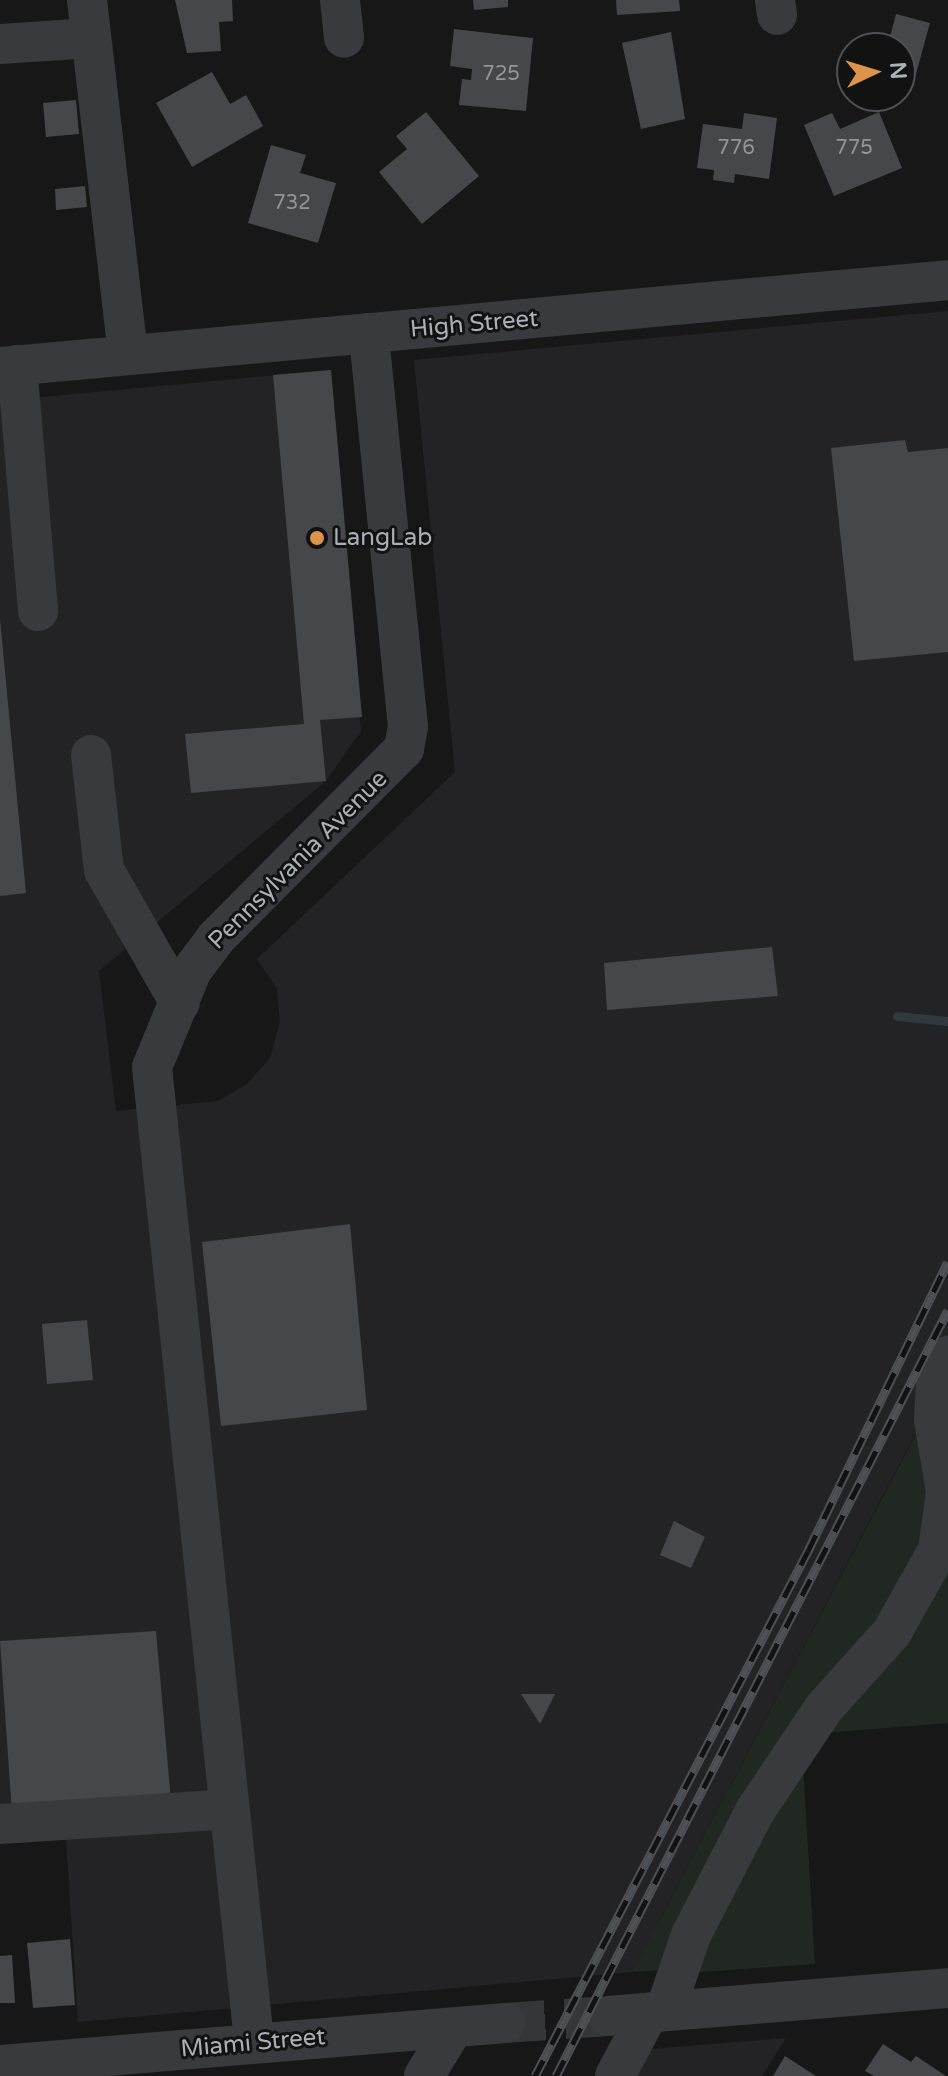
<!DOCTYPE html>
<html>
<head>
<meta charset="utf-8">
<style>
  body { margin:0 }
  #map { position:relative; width:948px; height:2076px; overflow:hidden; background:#171718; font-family:"Varela Round",sans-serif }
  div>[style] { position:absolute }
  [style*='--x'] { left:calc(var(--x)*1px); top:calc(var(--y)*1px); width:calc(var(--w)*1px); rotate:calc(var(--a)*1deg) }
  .built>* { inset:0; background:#232325 }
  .green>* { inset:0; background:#212821 }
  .stream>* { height:9px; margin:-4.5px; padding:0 4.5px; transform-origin:4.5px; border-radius:4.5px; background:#30393d }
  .building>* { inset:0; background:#46474b }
  .minor-tunnel>* { height:40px; margin-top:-20px; transform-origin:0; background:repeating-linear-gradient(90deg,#343638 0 40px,transparent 0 60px) }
  .minor>* { height:40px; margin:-20px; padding:0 20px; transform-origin:20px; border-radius:20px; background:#383a3d }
  .rail>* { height:9px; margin-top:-4.5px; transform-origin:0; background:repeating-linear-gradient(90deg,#121213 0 18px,#4d5054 0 36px); box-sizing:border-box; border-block:2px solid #4d5054 }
  .dots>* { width:22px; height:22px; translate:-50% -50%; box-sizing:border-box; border:4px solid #121213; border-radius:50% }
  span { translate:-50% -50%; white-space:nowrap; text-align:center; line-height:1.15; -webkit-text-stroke:6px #121213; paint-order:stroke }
  .number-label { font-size:20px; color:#91969c }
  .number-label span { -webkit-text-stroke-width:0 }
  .street-label { font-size:24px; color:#aab0b7 }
  .poi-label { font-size:24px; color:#aab0b7 }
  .left { translate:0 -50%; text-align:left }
  .north { position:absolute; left:836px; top:32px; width:80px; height:80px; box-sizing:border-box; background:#121213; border:2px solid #4f5155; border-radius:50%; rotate:86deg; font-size:22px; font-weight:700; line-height:32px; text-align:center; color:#aab0b7 }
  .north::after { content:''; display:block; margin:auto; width:28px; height:36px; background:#dd944a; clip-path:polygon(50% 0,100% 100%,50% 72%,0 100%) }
</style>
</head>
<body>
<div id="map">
  <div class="built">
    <i style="clip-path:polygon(948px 311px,948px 1372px,632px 1972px,78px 2022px,65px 1826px,0 1814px,0 401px,331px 370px,361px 731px,326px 781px,99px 971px,116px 1111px,218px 1101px,247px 1084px,270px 1058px,280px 1022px,277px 988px,257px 959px,455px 772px,414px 360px)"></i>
    <i style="clip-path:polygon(786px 2038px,762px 2076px,625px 2076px,638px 2050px)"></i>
  </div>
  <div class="green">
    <i style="clip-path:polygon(923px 1421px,934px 1493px,923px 1558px,661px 1970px,632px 1972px)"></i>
    <i style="clip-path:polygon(948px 1562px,948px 1723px,823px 1733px)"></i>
    <i style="clip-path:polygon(803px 1765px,815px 1964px,687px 1973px)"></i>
  </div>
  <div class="stream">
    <i style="--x:897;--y:1016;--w:51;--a:5.6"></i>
  </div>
  <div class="building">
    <i style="clip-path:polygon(175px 0,232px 0,233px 21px,219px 22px,221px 51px,187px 53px)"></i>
    <i style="clip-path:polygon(473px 0,508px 0,508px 7px,474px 10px)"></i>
    <i style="clip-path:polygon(616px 0,679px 0,680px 11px,617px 15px)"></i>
    <i style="clip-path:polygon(896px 14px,930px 23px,911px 92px,900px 89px,900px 48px,872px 48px,875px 37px,889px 41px)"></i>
    <i style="clip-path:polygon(454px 29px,533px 38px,526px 111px,459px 105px,462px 79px,471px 80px,472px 69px,450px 66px)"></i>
    <i style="clip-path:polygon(671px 32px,685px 119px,641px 129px,622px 43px)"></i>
    <i style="clip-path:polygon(212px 72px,230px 104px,246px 95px,263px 126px,192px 167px,156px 103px)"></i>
    <i style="clip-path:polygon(76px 100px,79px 134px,46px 137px,43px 103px)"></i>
    <i style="clip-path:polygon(426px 112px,479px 176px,422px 224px,379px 172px,407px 149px,396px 136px)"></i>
    <i style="clip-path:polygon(879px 112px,902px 168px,834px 196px,804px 125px,832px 113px,840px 129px)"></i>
    <i style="clip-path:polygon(744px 113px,777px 118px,769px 179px,735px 174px,734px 183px,713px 180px,714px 170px,697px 168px,703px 124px,742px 129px)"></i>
    <i style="clip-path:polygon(271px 145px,306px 155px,300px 173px,336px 183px,318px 243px,248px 223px)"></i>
    <i style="clip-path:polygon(85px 186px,87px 207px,56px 210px,55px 189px)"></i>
    <i style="clip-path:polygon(331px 370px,362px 717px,320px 720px,326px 781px,191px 793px,185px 734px,304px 724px,273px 375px)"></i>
    <i style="clip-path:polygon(905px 440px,908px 452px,948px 448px,948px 652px,854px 661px,831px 448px)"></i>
    <i style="clip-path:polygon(0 619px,26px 893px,0 896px)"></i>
    <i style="clip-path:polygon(772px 947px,778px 996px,607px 1010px,604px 963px)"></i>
    <i style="clip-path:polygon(350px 1224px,367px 1410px,221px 1426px,202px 1242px)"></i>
    <i style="clip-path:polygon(87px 1320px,93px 1380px,47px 1384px,42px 1324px)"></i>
    <i style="clip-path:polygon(674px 1521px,705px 1537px,691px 1568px,660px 1555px)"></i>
    <i style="clip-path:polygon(156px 1631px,171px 1801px,12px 1813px,0 1641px)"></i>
    <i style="clip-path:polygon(521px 1694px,555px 1694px,540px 1724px)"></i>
    <i style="clip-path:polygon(70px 1939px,75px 2005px,33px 2008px,27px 1943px)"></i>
    <i style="clip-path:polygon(12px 1955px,15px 2003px,0 2003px,0 1956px)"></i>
    <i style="clip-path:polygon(883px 2044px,911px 2062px,916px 2056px,946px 2076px,874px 2076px,865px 2071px)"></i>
    <i style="clip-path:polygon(785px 2056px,816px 2076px,773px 2076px)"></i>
  </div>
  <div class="minor-tunnel">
    <i style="--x:505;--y:2023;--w:103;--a:-3.9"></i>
  </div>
  <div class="minor">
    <i style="--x:87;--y:0;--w:357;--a:83.4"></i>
    <i style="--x:340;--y:0;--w:38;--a:84"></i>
    <i style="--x:775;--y:0;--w:15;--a:82"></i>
    <i style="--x:0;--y:44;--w:91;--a:-3.8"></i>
    <i style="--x:17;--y:365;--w:247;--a:85.1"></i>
    <i style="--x:0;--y:367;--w:952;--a:-5.24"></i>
    <i style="--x:91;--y:755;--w:116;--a:83.6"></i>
    <i style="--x:104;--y:870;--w:153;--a:60.3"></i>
    <i style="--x:0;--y:1824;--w:229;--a:-3.7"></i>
    <i style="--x:665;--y:2011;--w:80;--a:-71.1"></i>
    <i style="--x:691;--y:1935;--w:140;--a:-62.7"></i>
    <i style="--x:755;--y:1811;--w:124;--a:-56.2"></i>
    <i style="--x:824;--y:1708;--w:102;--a:-48.2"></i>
    <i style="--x:892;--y:1632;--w:94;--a:-60.7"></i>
    <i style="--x:938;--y:1550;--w:59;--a:-82.1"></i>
    <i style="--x:946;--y:1492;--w:73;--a:-99.5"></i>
    <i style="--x:934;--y:1420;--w:38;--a:-87"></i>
    <i style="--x:936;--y:1382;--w:29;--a:-65"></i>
    <i style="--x:608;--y:2016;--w:341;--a:-4.7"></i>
    <i style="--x:254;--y:2041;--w:979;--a:-95.98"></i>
    <i style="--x:152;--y:1067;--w:105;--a:-67.6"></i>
    <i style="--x:192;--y:970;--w:39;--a:-53"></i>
    <i style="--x:215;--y:939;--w:268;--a:-45.2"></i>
    <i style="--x:404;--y:749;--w:22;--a:-80"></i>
    <i style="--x:408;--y:727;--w:396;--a:-95.7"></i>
    <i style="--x:0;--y:2065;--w:507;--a:-4.75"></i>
    <i style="--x:424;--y:2076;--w:57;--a:-58.5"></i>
    <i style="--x:615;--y:2076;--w:72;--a:-62"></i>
  </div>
  <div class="rail">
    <i style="--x:535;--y:2076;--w:592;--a:-62.53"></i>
    <i style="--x:808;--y:1551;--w:321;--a:-64.2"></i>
    <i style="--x:556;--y:2076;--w:860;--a:-62.9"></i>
  </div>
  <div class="dots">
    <i style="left:317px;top:538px;background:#dd944a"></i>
  </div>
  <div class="number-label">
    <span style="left:501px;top:74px">725</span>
    <span style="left:736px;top:148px">776</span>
    <span style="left:854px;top:148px">775</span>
    <span style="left:292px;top:203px">732</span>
  </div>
  <div class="street-label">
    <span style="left:474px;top:324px;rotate:-5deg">High Street</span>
    <span style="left:298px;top:860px;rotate:-45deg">Pennsylvania Avenue</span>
    <span style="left:253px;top:2043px;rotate:-5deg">Miami Street</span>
  </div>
  <div class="poi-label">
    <span class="left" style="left:333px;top:538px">LangLab</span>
  </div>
  <div class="north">N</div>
</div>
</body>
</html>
